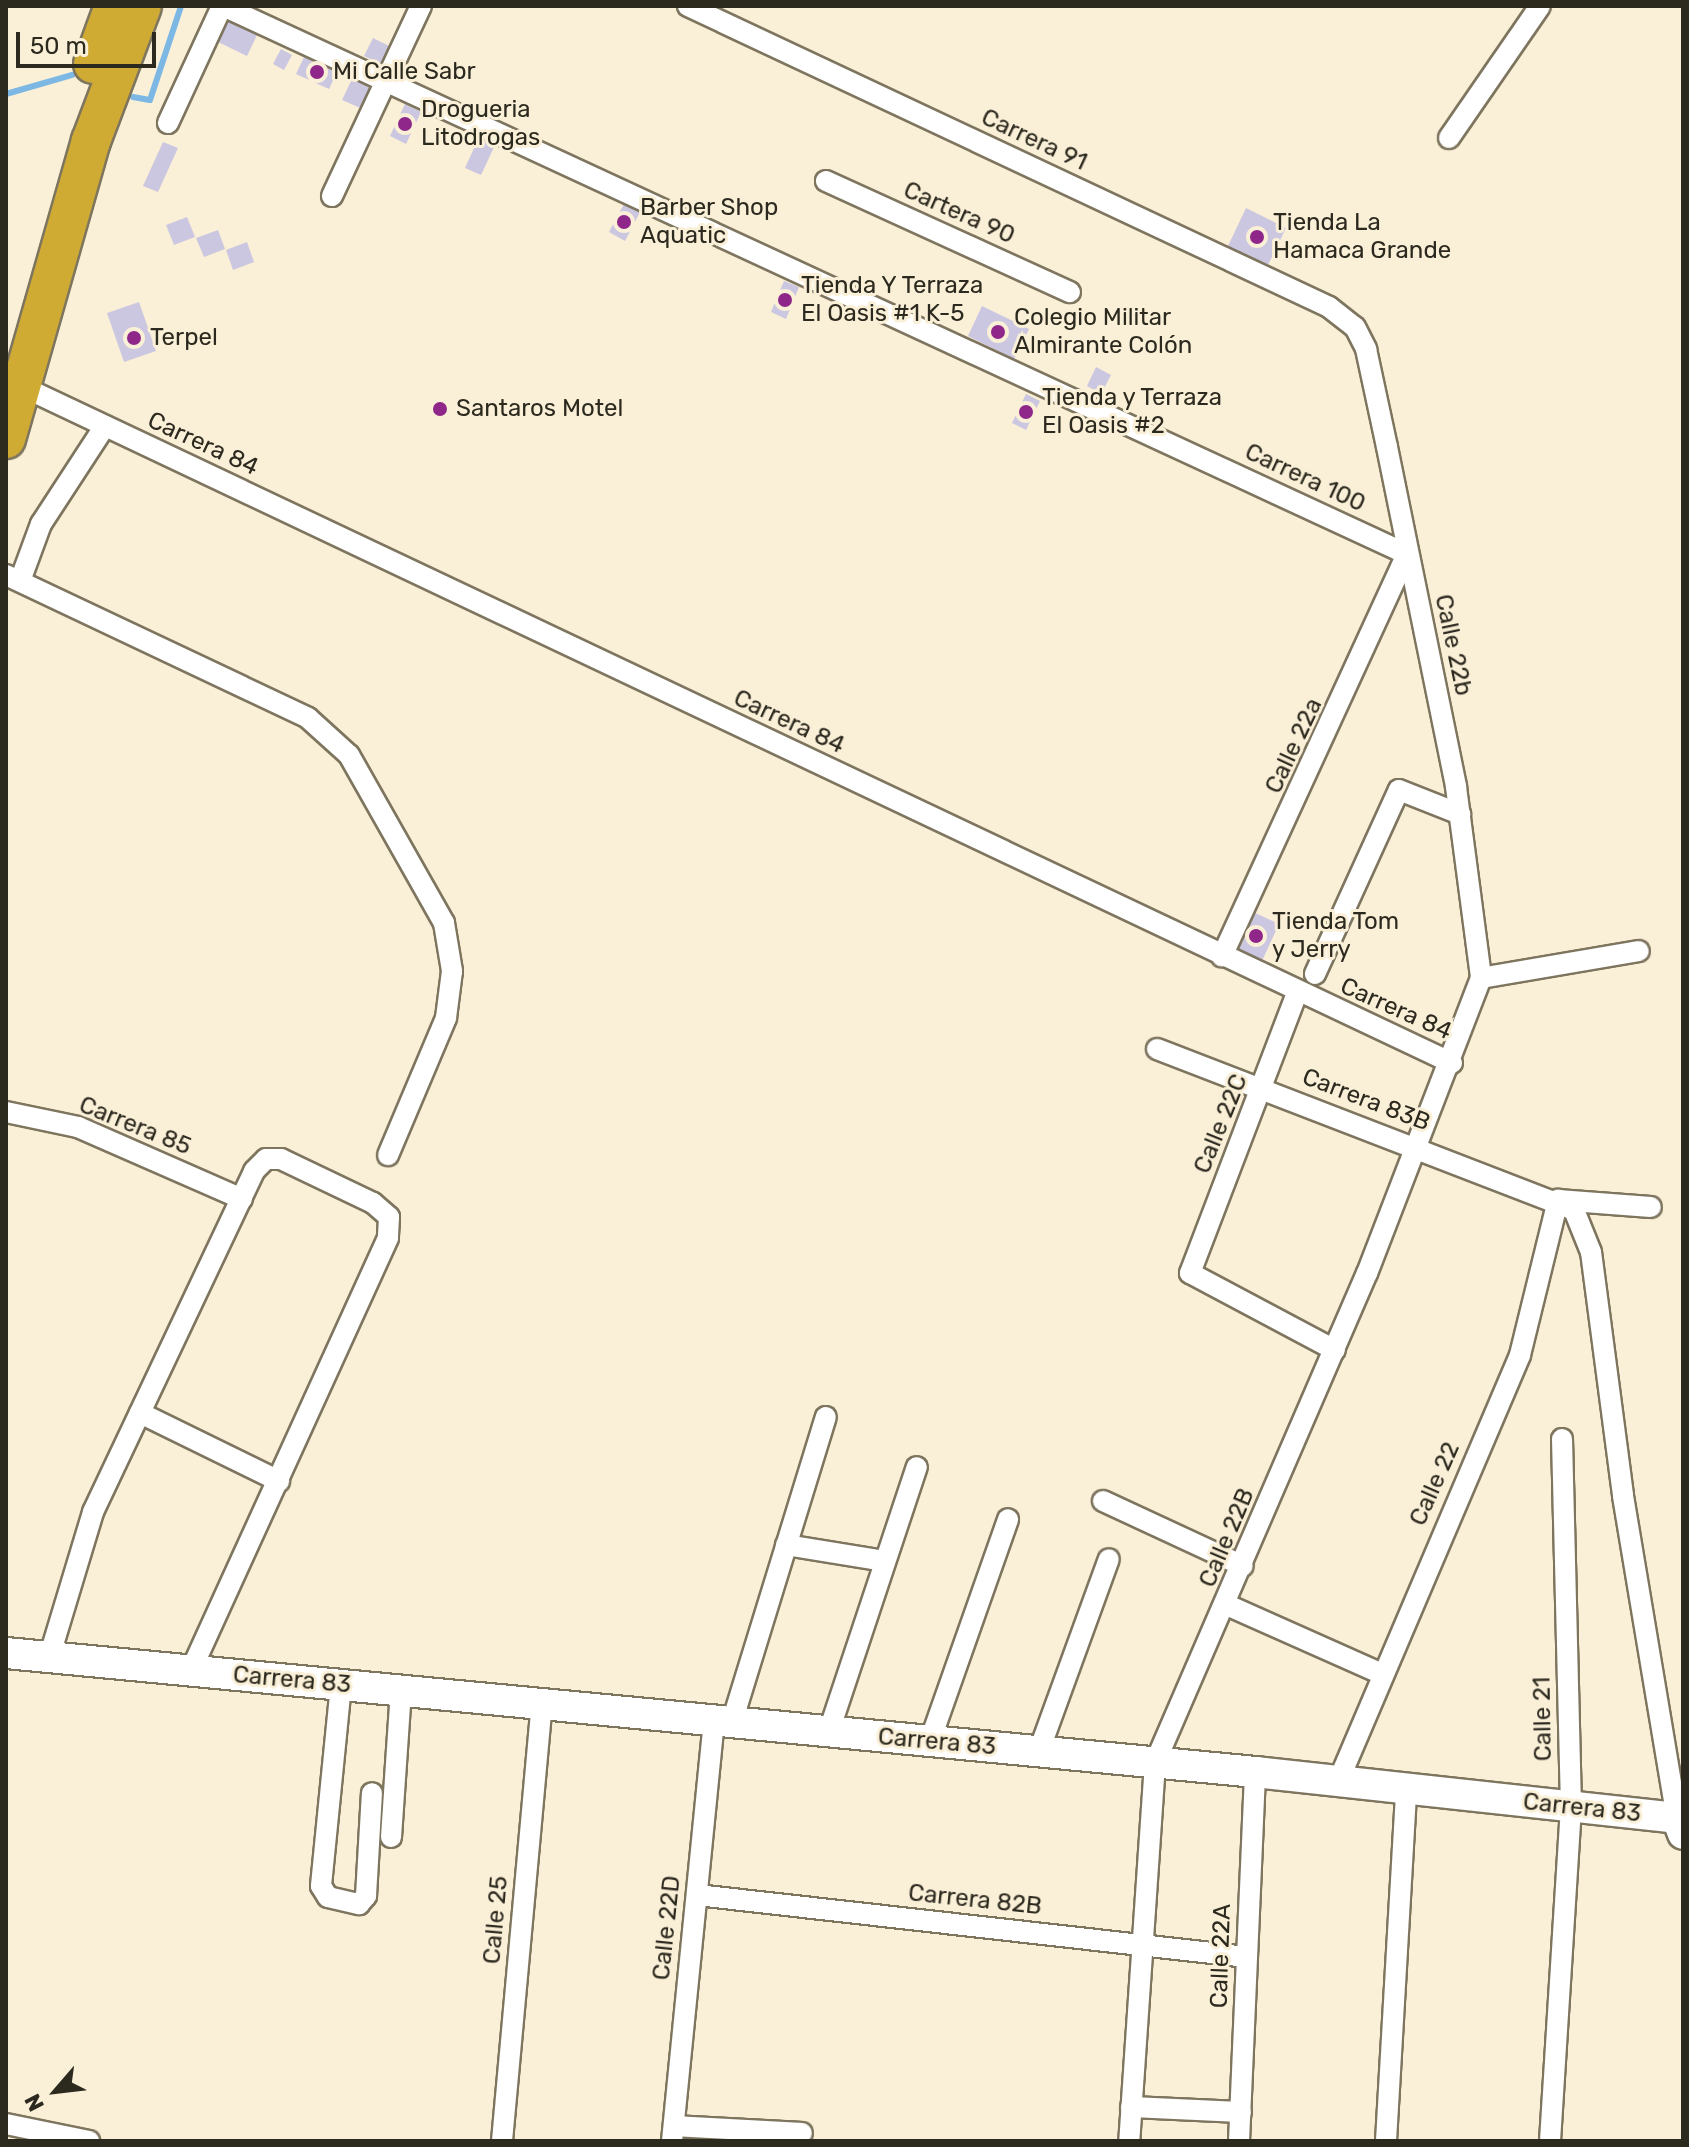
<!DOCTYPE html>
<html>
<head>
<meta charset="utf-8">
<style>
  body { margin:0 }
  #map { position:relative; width:1689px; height:2147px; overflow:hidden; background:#faefd7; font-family:Rubik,sans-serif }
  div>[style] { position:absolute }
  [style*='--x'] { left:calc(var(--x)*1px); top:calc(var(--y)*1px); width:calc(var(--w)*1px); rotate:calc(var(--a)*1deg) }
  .stream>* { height:6px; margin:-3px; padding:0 3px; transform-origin:3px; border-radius:3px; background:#7db8e5 }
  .building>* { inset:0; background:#cbc7e0 }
  .roads { filter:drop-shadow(2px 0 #7e755f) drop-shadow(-2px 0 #7e755f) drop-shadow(0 2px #7e755f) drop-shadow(0 -2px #7e755f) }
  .street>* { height:20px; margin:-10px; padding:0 10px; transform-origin:10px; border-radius:10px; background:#fff }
  .secondary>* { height:30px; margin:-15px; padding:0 15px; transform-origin:15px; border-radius:15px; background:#fff }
  .highway>* { height:38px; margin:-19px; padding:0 19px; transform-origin:19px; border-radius:19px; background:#d0ab33 }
  .dots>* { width:22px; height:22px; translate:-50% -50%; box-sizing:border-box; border:4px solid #faefd7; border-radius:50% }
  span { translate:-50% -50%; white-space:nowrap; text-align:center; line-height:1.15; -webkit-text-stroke:6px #faefd7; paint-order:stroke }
  .poi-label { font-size:24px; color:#2c291f }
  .left { translate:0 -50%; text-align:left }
  .street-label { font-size:24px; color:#2c291f }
  .frame { position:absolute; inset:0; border:8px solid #2c291f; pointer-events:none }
  .north { position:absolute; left:16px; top:2051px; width:80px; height:80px; -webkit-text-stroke:6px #faefd7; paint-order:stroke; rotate:242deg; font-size:22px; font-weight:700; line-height:32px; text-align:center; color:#2c291f }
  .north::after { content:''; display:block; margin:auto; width:28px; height:36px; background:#2c291f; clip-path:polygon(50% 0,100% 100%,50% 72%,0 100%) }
  .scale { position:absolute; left:16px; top:32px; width:140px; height:36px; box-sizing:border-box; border:4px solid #2c291f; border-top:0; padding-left:10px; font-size:24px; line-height:28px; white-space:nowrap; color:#2c291f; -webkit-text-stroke:6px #faefd7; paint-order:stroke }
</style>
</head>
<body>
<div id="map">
  <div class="stream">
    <i style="--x:6;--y:94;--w:69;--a:-16.1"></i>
    <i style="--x:133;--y:97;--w:17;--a:10"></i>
    <i style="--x:150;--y:100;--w:99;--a:-71.7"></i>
  </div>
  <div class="building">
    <i style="clip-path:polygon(223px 16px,258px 33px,247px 56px,212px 39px)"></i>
    <i style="clip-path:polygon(373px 38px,393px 48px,385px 66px,364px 56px)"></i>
    <i style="clip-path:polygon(281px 49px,292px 55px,284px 70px,273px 64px)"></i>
    <i style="clip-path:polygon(305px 55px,338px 70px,329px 89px,296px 74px)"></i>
    <i style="clip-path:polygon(352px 79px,374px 90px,365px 110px,342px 100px)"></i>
    <i style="clip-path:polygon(405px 104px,421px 112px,406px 144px,390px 136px)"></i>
    <i style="clip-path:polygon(479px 137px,495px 145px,481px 175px,465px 168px)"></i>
    <i style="clip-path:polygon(163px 142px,178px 148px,158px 192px,143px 186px)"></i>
    <i style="clip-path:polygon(624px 204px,640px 212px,625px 241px,609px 232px)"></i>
    <i style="clip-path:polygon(1246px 208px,1286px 228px,1268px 265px,1228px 246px)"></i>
    <i style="clip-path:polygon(187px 217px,195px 237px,174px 245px,166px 225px)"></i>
    <i style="clip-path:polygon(218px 230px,225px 249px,204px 257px,196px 238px)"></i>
    <i style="clip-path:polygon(247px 242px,254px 262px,233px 270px,226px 250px)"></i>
    <i style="clip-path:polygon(784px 281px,799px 287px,786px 319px,771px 312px)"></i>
    <i style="clip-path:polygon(139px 302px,156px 351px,124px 362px,107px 313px)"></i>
    <i style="clip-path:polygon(982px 306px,1029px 329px,1014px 359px,968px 336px)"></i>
    <i style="clip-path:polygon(1096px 367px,1111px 375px,1101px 394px,1087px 386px)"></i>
    <i style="clip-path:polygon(1026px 394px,1040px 401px,1026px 430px,1012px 423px)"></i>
    <i style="clip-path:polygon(1251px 911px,1279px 924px,1262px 961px,1234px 948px)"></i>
  </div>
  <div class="roads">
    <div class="street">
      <i style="--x:223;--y:6;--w:1305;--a:24.84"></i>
      <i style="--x:1407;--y:554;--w:443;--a:114.7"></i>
      <i style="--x:688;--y:6;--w:708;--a:25.15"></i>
      <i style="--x:1329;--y:307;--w:33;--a:38"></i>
      <i style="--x:1355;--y:327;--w:25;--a:63"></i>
      <i style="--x:1366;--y:349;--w:100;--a:77.9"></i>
      <i style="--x:1387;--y:447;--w:347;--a:78.5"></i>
      <i style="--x:1456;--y:787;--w:193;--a:82.5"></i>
      <i style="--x:1481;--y:978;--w:316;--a:111.1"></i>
      <i style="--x:1367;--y:1273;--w:534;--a:113.4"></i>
      <i style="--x:1155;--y:1763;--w:379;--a:93.9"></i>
      <i style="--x:168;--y:123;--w:129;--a:-65.2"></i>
      <i style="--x:1449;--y:138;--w:160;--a:-55.4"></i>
      <i style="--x:826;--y:181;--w:268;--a:24.5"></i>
      <i style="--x:332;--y:196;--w:210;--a:-64.9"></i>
      <i style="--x:21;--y:386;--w:1583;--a:25.32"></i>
      <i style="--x:6;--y:575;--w:334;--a:25.3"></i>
      <i style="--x:308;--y:718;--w:55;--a:42.1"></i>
      <i style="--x:349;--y:755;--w:193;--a:60.5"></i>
      <i style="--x:444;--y:923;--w:49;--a:80.5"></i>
      <i style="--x:452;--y:971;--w:47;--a:97.3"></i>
      <i style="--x:446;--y:1018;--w:149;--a:112.9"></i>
      <i style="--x:20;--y:581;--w:61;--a:-69.8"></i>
      <i style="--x:41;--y:524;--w:117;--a:-56.9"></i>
      <i style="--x:1315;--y:974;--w:202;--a:-65.5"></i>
      <i style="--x:1399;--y:790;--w:66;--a:21.5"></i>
      <i style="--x:1481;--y:978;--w:160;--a:-9.7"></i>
      <i style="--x:1297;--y:993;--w:300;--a:110.9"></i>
      <i style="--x:1190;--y:1273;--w:164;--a:28"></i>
      <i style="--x:1157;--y:1049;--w:447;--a:21.1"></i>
      <i style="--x:1574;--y:1210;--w:45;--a:68"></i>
      <i style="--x:1591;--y:1252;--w:246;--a:82.5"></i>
      <i style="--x:1623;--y:1496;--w:314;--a:80.5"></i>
      <i style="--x:1675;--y:1806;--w:12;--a:81"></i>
      <i style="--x:1677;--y:1818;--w:6;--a:-9"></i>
      <i style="--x:6;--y:1112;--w:74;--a:11.8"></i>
      <i style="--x:78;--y:1127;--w:179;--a:23.7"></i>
      <i style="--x:1558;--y:1200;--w:93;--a:4.3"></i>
      <i style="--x:140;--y:1413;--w:155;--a:26.1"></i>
      <i style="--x:1103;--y:1501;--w:154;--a:24.9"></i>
      <i style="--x:786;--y:1545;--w:100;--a:9.2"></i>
      <i style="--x:1227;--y:1605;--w:167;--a:24"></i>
      <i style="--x:49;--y:1658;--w:152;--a:-73.2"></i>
      <i style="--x:93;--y:1512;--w:377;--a:-64.7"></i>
      <i style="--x:254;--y:1171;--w:17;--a:-45"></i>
      <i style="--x:266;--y:1159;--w:15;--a:0"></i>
      <i style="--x:281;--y:1159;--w:102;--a:25.6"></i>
      <i style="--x:373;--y:1203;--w:21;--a:41"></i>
      <i style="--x:389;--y:1217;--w:21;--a:93"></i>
      <i style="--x:388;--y:1238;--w:476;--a:114.5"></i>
      <i style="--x:341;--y:1685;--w:202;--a:95.7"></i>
      <i style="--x:321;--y:1886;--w:13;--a:58"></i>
      <i style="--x:328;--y:1897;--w:32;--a:13"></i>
      <i style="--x:359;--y:1904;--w:11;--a:-49"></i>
      <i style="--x:366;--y:1896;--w:103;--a:-86.7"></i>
      <i style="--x:732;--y:1722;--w:319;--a:-72.9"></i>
      <i style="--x:829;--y:1731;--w:278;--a:-71.6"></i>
      <i style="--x:930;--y:1741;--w:235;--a:-70.6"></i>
      <i style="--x:1039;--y:1751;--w:204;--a:-70"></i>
      <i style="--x:1338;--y:1782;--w:464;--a:-66.9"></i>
      <i style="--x:1520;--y:1355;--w:160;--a:-76.2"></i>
      <i style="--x:391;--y:1837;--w:146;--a:-86.1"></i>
      <i style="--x:697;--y:1895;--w:553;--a:6.43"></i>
      <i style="--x:1131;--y:2107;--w:110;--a:2.6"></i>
      <i style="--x:6;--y:2124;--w:85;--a:11.6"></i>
      <i style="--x:674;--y:2126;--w:128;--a:3.1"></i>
      <i style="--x:502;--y:2141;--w:439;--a:-84.8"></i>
      <i style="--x:672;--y:2141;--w:422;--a:-84.3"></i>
      <i style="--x:1239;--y:2141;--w:369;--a:-87.5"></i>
      <i style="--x:1386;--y:2141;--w:353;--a:-86.7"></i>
      <i style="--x:1550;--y:2141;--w:335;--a:-86.4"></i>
      <i style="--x:1571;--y:1807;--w:368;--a:-91.4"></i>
    </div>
    <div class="secondary">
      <i style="--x:6;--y:1653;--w:1255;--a:5.44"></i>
      <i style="--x:1255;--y:1772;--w:424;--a:6.2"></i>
      <i style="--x:1677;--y:1818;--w:17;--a:69"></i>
    </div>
    <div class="highway">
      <i style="--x:93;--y:64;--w:62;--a:-70.1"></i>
      <i style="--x:6;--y:439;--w:310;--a:-74.1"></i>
      <i style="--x:91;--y:141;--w:144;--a:-69.3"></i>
    </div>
  </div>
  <div class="dots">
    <i style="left:317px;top:72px;background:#8f268a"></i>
    <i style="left:405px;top:124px;background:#8f268a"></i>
    <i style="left:624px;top:222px;background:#8f268a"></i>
    <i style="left:1257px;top:237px;background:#8f268a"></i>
    <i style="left:785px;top:300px;background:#8f268a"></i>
    <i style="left:998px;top:332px;background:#8f268a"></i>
    <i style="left:134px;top:338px;background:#8f268a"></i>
    <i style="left:440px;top:409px;background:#8f268a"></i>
    <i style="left:1026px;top:412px;background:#8f268a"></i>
    <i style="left:1256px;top:936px;background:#8f268a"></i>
  </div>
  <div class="poi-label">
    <span class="left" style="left:333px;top:72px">Mi Calle Sabr</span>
    <span class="left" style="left:421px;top:124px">Drogueria<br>Litodrogas</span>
    <span class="left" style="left:640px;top:222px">Barber Shop<br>Aquatic</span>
    <span class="left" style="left:1273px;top:237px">Tienda La<br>Hamaca Grande</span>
    <span class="left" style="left:801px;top:300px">Tienda Y Terraza<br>El Oasis #1 K-5</span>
    <span class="left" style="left:1014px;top:332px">Colegio Militar<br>Almirante Colón</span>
    <span class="left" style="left:150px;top:338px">Terpel</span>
    <span class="left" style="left:1042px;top:412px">Tienda y Terraza<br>El Oasis #2</span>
    <span class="left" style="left:456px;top:409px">Santaros Motel</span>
    <span class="left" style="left:1272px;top:936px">Tienda Tom<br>y Jerry</span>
  </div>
  <div class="street-label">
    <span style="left:1034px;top:140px;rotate:25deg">Carrera 91</span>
    <span style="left:959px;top:213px;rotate:24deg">Cartera 90</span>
    <span style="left:203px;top:444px;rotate:25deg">Carrera 84</span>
    <span style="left:1305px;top:478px;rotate:25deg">Carrera 100</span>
    <span style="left:1453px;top:645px;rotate:78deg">Calle 22b</span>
    <span style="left:789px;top:722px;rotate:25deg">Carrera 84</span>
    <span style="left:1294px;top:746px;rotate:-65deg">Calle 22a</span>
    <span style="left:1396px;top:1009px;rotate:24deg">Carrera 84</span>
    <span style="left:1366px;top:1100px;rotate:21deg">Carrera 83B</span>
    <span style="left:1221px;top:1124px;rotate:-68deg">Calle 22C</span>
    <span style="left:135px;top:1126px;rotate:22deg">Carrera 85</span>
    <span style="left:1435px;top:1484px;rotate:-66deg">Calle 22</span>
    <span style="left:1227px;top:1538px;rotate:-67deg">Calle 22B</span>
    <span style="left:292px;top:1680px;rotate:5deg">Carrera 83</span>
    <span style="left:1543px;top:1719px;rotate:-91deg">Calle 21</span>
    <span style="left:937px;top:1742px;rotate:5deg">Carrera 83</span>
    <span style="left:1582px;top:1808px;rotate:6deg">Carrera 83</span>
    <span style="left:975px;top:1900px;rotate:6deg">Carrera 82B</span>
    <span style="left:496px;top:1920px;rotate:-85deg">Calle 25</span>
    <span style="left:667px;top:1928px;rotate:-84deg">Calle 22D</span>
    <span style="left:1221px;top:1956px;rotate:-88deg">Calle 22A</span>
  </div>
  <div class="frame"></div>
  <div class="north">N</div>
  <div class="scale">50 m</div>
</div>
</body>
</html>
